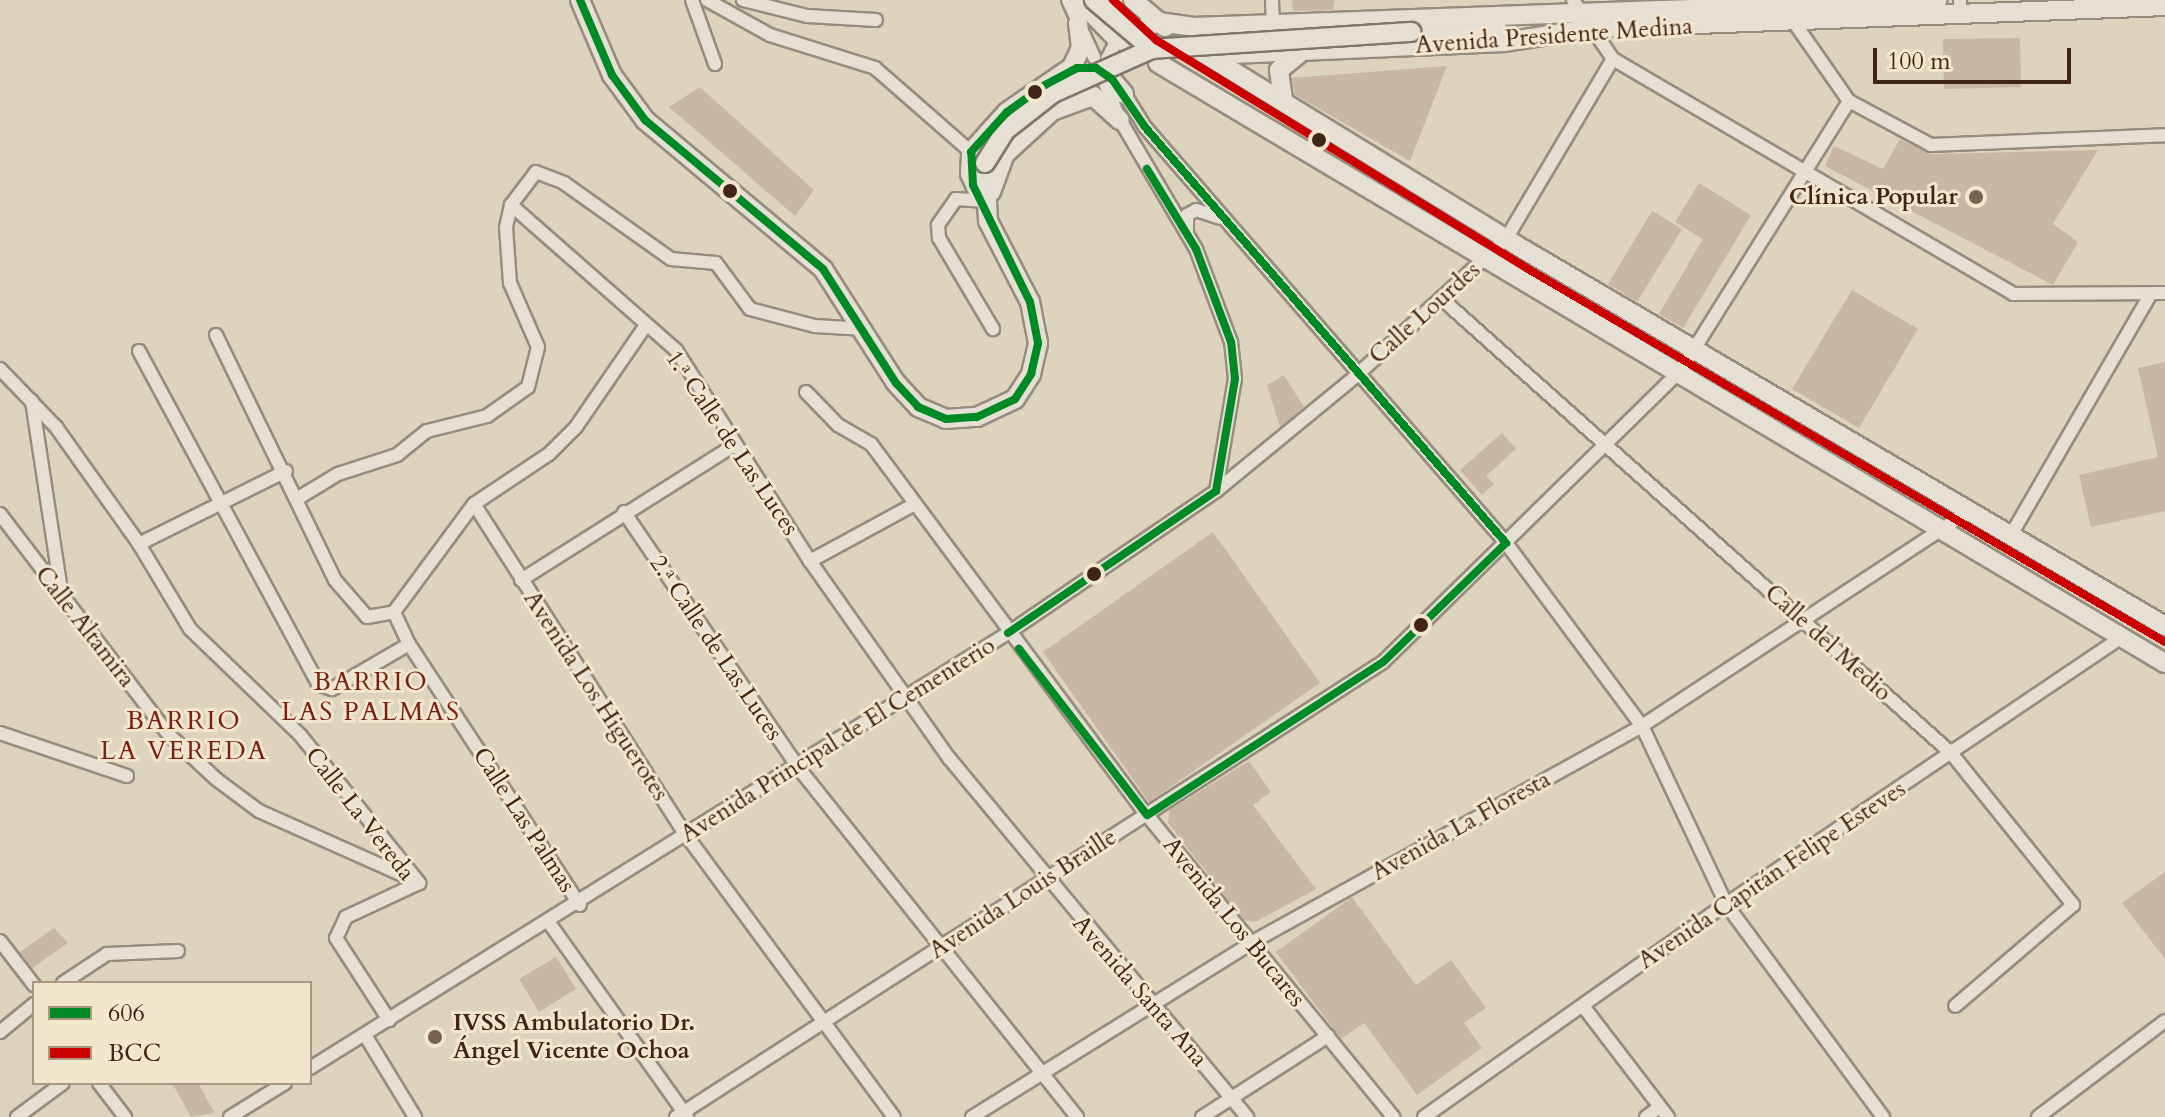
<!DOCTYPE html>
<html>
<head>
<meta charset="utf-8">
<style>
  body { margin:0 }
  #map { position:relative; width:2165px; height:1117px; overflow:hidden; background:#ded4bd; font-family:Cardo,serif }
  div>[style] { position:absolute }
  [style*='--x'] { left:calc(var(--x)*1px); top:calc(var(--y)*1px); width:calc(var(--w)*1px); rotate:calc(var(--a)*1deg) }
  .building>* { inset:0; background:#c8b7a4 }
  .secondary-tunnel>* { height:18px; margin-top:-9px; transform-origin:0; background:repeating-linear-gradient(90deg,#beb19c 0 18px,transparent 0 27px) }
  .roads { filter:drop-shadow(2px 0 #968d7f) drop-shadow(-2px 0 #968d7f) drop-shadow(0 2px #968d7f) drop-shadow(0 -2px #968d7f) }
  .street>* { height:12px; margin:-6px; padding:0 6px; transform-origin:6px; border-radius:6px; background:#e5dfd4 }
  .secondary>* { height:18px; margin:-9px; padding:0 9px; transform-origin:9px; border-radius:9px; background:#e5dfd4 }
  .bridges { filter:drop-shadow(2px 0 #807669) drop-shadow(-2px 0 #807669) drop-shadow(0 2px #807669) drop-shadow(0 -2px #807669) }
  .secondary-bridge>* { height:18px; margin:-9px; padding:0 9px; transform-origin:9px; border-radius:9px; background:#e5dfd4 }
  .bus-1>* { height:8px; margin:-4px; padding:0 4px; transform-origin:4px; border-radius:4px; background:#008a26 }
  .bus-2>* { height:8px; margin:-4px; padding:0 4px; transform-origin:4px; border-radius:4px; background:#cb0000 }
  .dots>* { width:22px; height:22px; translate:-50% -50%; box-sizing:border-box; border:4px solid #f2e6cc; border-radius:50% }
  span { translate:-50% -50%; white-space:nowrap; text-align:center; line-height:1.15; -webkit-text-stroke:6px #f2e6cc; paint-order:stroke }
  .street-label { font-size:24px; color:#402418 }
  .poi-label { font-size:24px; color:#402418; font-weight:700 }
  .right { translate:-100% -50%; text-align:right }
  .left { translate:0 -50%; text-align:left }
  .neighbourhood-label { font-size:26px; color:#7a1f14; letter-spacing:2px }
  .legend { position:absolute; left:32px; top:981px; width:280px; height:104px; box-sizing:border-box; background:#f2e6cc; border:2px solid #ab9884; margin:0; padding:10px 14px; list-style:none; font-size:24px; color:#402418 }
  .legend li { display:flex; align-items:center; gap:16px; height:40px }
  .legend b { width:40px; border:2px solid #ab9884 }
  .scale { position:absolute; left:1873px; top:48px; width:198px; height:36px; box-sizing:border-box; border:4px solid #402418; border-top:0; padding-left:10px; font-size:24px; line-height:28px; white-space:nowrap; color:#402418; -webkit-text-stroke:6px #f2e6cc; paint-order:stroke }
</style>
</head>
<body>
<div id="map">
  <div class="building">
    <i style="clip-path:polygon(1292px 0,1335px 0,1333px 10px,1293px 11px)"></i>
    <i style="clip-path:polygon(2020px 38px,2021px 87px,1944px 89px,1943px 39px)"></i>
    <i style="clip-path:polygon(1447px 66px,1410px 161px,1295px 95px,1292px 78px)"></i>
    <i style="clip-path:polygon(700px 87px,814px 190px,795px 216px,669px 107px)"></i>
    <i style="clip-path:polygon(1900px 139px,1931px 154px,2098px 150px,2053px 224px,2078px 242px,2053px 285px,1825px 166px,1834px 146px,1883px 169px)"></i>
    <i style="clip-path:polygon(1699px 183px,1751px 215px,1683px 328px,1659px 314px,1703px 239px,1675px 222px)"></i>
    <i style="clip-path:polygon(1652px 211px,1682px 229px,1637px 302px,1608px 284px)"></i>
    <i style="clip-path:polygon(1852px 290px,1918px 329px,1859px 428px,1792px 389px)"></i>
    <i style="clip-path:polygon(2165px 362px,2165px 511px,2091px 527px,2079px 475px,2158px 457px,2138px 368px)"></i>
    <i style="clip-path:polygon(1284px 375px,1304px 407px,1280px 427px,1267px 385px)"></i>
    <i style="clip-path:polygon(1502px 433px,1516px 449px,1486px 476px,1494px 484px,1482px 495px,1460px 470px)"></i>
    <i style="clip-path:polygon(1213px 532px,1320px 683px,1149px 802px,1043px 652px)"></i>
    <i style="clip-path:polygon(1249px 761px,1271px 792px,1253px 805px,1316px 889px,1255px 922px,1244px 920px,1168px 823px,1170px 810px)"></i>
    <i style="clip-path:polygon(2165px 872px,2165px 959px,2122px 903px)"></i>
    <i style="clip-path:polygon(1352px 897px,1416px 985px,1451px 960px,1486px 1008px,1464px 1023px,1482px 1048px,1417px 1095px,1364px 1023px,1341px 1039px,1276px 952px)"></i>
    <i style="clip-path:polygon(54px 928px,68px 943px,32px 968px,20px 952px)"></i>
    <i style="clip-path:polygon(556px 957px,576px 989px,539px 1012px,519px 979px)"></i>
    <i style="clip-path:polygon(172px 1083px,198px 1083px,215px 1113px,191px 1117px)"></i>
  </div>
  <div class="secondary-tunnel">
    <i style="--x:1173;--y:34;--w:20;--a:33"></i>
  </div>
  <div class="roads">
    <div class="street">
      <i style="--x:692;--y:0;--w:68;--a:70.2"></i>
      <i style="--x:707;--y:0;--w:72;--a:29.1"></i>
      <i style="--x:770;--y:35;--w:110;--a:17.4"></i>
      <i style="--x:875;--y:68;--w:128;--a:41.2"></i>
      <i style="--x:743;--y:0;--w:66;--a:14"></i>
      <i style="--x:807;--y:16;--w:69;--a:3.3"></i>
      <i style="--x:1068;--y:0;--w:63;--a:65.5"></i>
      <i style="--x:1272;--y:0;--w:23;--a:88"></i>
      <i style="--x:1573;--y:0;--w:71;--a:55.9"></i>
      <i style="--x:1613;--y:59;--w:464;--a:30.4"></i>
      <i style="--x:2013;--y:294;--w:152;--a:-0.4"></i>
      <i style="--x:1960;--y:0;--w:16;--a:90"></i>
      <i style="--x:1791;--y:18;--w:101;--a:55.1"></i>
      <i style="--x:1849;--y:101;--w:93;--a:28.2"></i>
      <i style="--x:1931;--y:145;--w:234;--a:-2.4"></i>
      <i style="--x:1101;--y:71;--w:36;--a:-63"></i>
      <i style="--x:1122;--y:90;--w:44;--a:58.1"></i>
      <i style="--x:1145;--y:127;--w:551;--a:49.05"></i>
      <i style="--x:1506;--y:543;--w:228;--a:53.4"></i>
      <i style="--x:1642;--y:726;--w:197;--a:64.7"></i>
      <i style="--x:1726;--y:904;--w:265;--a:53.6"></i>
      <i style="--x:985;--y:201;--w:29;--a:-176"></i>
      <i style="--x:956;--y:199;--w:32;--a:125"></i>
      <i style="--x:938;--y:225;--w:13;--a:86"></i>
      <i style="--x:939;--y:238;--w:106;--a:59.3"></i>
      <i style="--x:511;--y:205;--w:220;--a:41.3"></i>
      <i style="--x:676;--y:350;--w:250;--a:57.6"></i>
      <i style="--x:810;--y:561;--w:241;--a:54.8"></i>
      <i style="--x:949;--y:758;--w:467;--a:50.3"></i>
      <i style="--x:1187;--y:232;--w:17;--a:-90"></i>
      <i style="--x:1187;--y:215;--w:10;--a:-29"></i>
      <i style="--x:1196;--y:210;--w:25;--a:18"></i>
      <i style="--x:1443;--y:300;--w:681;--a:41.72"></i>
      <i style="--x:1951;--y:753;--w:195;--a:51.2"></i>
      <i style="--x:2073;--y:905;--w:155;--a:139.4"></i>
      <i style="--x:216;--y:335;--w:272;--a:64.1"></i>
      <i style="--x:335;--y:580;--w:49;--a:49.1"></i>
      <i style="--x:367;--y:617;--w:27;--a:-10"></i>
      <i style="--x:394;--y:612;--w:134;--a:-53.5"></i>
      <i style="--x:474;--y:504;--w:90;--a:-33.7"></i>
      <i style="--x:549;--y:454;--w:38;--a:-45"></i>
      <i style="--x:576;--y:427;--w:120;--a:-55.5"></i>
      <i style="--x:139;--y:351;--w:378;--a:61.7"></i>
      <i style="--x:318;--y:684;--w:15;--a:20"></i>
      <i style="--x:332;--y:689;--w:89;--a:-30.3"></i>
      <i style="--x:0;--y:369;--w:81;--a:46"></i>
      <i style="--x:56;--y:427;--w:143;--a:54.6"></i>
      <i style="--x:139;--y:544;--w:99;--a:59"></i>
      <i style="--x:190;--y:629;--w:154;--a:43.9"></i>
      <i style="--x:301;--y:736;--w:189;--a:51.2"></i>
      <i style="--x:419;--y:883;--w:81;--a:155"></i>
      <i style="--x:346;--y:917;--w:23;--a:115"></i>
      <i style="--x:336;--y:938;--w:98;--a:57.1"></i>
      <i style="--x:806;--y:392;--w:46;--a:45.9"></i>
      <i style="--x:838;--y:425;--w:38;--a:30"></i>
      <i style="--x:871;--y:444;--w:462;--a:53.4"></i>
      <i style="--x:1147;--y:815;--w:390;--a:50.8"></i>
      <i style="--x:32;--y:401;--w:197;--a:81.3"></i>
      <i style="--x:1216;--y:491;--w:183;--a:-39.4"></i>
      <i style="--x:1357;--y:375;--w:202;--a:-42.4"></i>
      <i style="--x:1506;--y:239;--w:209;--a:-59.3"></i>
      <i style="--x:300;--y:497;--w:44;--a:-31.2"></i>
      <i style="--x:338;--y:474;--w:62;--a:-17.9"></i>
      <i style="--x:397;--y:455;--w:38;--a:-39"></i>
      <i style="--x:427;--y:431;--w:62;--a:-14"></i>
      <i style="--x:487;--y:416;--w:50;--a:-35.3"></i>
      <i style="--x:528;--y:387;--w:41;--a:-76"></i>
      <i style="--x:538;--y:347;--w:70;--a:-113.6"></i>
      <i style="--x:510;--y:283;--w:56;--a:-94.1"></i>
      <i style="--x:506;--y:227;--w:23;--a:-77"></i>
      <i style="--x:511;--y:205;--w:41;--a:-52.9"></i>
      <i style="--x:536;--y:172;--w:30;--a:21"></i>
      <i style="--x:564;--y:183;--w:131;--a:35.4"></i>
      <i style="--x:671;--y:259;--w:45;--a:5.1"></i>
      <i style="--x:716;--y:263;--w:57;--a:53.5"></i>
      <i style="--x:750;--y:309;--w:67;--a:14.7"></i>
      <i style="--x:815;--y:326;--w:50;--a:3.4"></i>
      <i style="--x:474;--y:504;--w:393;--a:57.4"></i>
      <i style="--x:686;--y:835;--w:350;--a:53.6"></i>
      <i style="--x:624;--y:512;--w:307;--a:55.7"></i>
      <i style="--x:797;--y:766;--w:449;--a:51.4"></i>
      <i style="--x:0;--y:514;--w:278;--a:52.6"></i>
      <i style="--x:169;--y:735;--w:64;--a:43.1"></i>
      <i style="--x:216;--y:779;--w:54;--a:36.7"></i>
      <i style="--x:259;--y:811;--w:172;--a:24"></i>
      <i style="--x:2011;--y:535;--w:277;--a:-59.9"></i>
      <i style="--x:139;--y:544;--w:164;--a:-26.4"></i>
      <i style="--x:810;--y:561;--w:117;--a:-28.5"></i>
      <i style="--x:521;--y:580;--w:254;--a:-32.3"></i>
      <i style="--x:394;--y:612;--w:35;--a:65"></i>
      <i style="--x:409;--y:644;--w:312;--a:56.8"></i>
      <i style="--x:0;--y:733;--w:134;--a:18.7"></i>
      <i style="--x:550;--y:924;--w:237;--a:54.6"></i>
      <i style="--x:0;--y:941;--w:56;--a:52.3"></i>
      <i style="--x:63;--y:983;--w:53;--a:-33.4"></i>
      <i style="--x:107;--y:954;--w:71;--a:-2.4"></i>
      <i style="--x:1583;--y:1006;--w:140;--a:52.6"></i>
      <i style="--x:0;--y:1032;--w:44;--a:-39.5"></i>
      <i style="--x:365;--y:1035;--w:96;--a:58.6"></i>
      <i style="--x:310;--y:1068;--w:822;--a:-31.93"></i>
      <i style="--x:1008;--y:633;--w:252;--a:-34.3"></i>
      <i style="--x:1216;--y:491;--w:114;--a:-80.4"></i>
      <i style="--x:1235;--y:379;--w:37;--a:-96"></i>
      <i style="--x:1231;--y:342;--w:99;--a:-110.6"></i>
      <i style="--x:1196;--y:249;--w:150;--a:-120.5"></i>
      <i style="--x:1120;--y:120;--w:42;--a:-112.3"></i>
      <i style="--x:99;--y:1083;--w:43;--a:52.6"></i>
      <i style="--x:17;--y:1117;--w:57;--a:-36.5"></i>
      <i style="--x:230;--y:1117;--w:65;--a:-31.7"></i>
      <i style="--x:676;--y:1117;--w:841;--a:-32.76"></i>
      <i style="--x:1383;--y:662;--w:417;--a:-44.4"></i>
      <i style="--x:1681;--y:370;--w:317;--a:-58"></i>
      <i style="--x:972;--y:1117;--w:335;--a:-31.9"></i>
      <i style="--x:1256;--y:940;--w:441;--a:-29"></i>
      <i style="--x:1642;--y:726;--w:391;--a:-33.3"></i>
      <i style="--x:1202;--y:1117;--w:150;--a:-32.7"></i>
      <i style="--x:1424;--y:1117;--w:370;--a:-35.2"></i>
      <i style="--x:1726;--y:904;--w:478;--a:-34"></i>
      <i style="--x:1646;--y:1117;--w:17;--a:-36"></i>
      <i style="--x:2038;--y:1117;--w:159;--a:-37.1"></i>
    </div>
    <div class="secondary">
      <i style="--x:580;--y:0;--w:82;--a:66.9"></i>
      <i style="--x:612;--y:75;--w:56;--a:53.7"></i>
      <i style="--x:645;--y:120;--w:232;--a:39.9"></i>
      <i style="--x:823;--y:269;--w:135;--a:57.4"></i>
      <i style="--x:896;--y:383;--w:33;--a:47"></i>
      <i style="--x:918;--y:407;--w:30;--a:23"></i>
      <i style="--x:946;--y:419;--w:31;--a:-4"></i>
      <i style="--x:977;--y:417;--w:42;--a:-25.3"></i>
      <i style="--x:1015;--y:399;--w:30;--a:-57"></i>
      <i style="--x:1031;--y:374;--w:32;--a:-77"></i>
      <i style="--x:1038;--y:343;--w:42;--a:-101"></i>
      <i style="--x:1030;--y:302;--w:91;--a:-117.4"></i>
      <i style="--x:988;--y:221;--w:58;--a:-93"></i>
      <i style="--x:1079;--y:0;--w:54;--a:45.7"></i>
      <i style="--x:1117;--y:39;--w:37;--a:20"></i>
      <i style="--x:1133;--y:0;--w:42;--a:40.2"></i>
      <i style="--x:1411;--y:32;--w:87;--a:-1.3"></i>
      <i style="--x:1119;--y:37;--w:43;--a:-20.6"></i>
      <i style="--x:1159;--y:22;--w:35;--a:8"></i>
      <i style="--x:1194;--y:27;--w:744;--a:-2.08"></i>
      <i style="--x:1190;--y:45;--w:382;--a:31.5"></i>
      <i style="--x:1516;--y:245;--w:753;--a:30.42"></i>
      <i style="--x:1210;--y:55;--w:295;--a:-2.5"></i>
      <i style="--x:1505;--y:42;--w:89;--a:-9"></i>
      <i style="--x:1593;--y:28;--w:572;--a:-2.2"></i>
      <i style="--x:1158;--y:63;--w:1172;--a:30.79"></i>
      <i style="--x:1108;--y:75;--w:25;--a:50"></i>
      <i style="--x:1283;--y:99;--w:29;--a:-98"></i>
      <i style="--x:1279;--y:70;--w:26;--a:-39"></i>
      <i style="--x:991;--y:192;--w:40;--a:-69.8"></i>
      <i style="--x:1005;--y:154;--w:64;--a:-42.5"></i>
      <i style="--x:1052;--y:111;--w:44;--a:-20.1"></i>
      <i style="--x:1093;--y:96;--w:36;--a:42"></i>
      <i style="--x:980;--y:196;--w:24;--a:-114"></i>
      <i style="--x:970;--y:174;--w:22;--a:-87"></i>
      <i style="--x:971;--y:152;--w:54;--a:-48"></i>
      <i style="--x:1007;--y:112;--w:79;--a:-34.7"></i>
      <i style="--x:1072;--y:67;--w:21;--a:-65"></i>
      <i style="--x:1081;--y:48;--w:25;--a:-97"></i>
    </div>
  </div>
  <div class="bridges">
    <div class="secondary-bridge">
      <i style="--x:1094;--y:0;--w:76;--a:40.2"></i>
      <i style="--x:985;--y:163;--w:39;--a:-58"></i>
      <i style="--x:1006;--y:130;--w:60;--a:-38.2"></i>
      <i style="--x:1053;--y:93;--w:108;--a:-24"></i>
      <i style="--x:1152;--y:49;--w:260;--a:-3.8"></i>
    </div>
  </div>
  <div class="bus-1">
    <i style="--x:580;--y:0;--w:82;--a:66.9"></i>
    <i style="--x:612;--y:75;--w:56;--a:53.7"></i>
    <i style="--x:645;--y:120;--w:232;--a:39.9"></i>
    <i style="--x:823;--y:269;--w:135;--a:57.4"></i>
    <i style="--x:896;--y:383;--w:33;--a:47"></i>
    <i style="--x:918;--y:407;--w:30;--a:23"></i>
    <i style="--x:946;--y:419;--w:31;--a:-4"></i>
    <i style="--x:977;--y:417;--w:42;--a:-25.3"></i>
    <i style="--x:1015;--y:399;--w:30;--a:-57"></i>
    <i style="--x:1031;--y:374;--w:32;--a:-77"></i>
    <i style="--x:1038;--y:343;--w:42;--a:-101"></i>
    <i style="--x:1030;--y:302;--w:130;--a:-116"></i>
    <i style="--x:973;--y:185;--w:33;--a:-93"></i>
    <i style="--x:971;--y:152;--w:54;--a:-48"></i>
    <i style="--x:1007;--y:112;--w:47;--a:-35.4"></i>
    <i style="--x:1045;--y:85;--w:36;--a:-28"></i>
    <i style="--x:1077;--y:68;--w:19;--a:0"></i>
    <i style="--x:1096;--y:68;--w:19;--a:35"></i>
    <i style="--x:1112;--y:79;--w:58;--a:55.5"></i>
    <i style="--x:1145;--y:127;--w:551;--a:49.05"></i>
    <i style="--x:1506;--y:543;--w:171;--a:135.9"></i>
    <i style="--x:1383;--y:662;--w:281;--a:147"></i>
    <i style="--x:1147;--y:815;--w:210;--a:-127.6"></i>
    <i style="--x:1008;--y:633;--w:252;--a:-34.3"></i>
    <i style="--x:1216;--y:491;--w:114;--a:-80.4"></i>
    <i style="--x:1235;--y:379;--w:37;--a:-96"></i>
    <i style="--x:1231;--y:342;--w:99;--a:-110.6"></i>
    <i style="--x:1196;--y:249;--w:94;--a:-121.5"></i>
  </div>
  <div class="bus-2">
    <i style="--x:1113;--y:0;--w:59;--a:42.9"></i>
    <i style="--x:1156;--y:40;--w:437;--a:31.6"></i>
    <i style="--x:1528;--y:269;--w:738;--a:30.35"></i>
  </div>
  <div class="dots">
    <i style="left:1035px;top:92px;background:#402418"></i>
    <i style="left:1319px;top:140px;background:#402418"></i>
    <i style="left:730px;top:191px;background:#402418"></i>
    <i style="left:1976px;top:197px;background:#776252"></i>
    <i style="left:1094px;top:574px;background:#402418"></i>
    <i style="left:1421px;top:625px;background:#402418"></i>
    <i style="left:435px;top:1037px;background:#776252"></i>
  </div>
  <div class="street-label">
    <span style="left:1554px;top:36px;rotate:-4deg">Avenida Presidente Medina</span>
    <span style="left:1425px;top:313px;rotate:-42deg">Calle Lourdes</span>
    <span style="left:732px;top:443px;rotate:56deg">1.ª Calle de Las Luces</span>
    <span style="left:85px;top:627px;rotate:52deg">Calle Altamira</span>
    <span style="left:1828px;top:643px;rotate:42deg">Calle del Medio</span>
    <span style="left:716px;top:648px;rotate:56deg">2.ª Calle de Las Luces</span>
    <span style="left:596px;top:696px;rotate:57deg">Avenida Los Higuerotes</span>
    <span style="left:838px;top:740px;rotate:-32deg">Avenida Principal de El Cementerio</span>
    <span style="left:360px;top:814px;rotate:52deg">Calle La Vereda</span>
    <span style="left:524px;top:820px;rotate:57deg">Calle Las Palmas</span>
    <span style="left:1461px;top:826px;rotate:-29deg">Avenida La Floresta</span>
    <span style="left:1772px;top:875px;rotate:-34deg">Avenida Capitán Felipe Esteves</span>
    <span style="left:1023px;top:894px;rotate:-33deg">Avenida Louis Braille</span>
    <span style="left:1234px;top:922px;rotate:51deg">Avenida Los Bucares</span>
    <span style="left:1140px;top:991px;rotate:49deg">Avenida Santa Ana</span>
  </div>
  <div class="poi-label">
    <span class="right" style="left:1958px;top:197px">Clínica Popular</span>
    <span class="left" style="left:453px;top:1037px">IVSS Ambulatorio Dr.<br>Ángel Vicente Ochoa</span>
  </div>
  <div class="neighbourhood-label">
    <span style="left:371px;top:697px">BARRIO<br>LAS PALMAS</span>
    <span style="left:184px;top:736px">BARRIO<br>LA VEREDA</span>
  </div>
  <ul class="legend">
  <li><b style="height:10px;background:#008a26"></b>606</li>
  <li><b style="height:10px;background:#cb0000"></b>BCC</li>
  </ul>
  <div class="scale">100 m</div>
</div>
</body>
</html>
